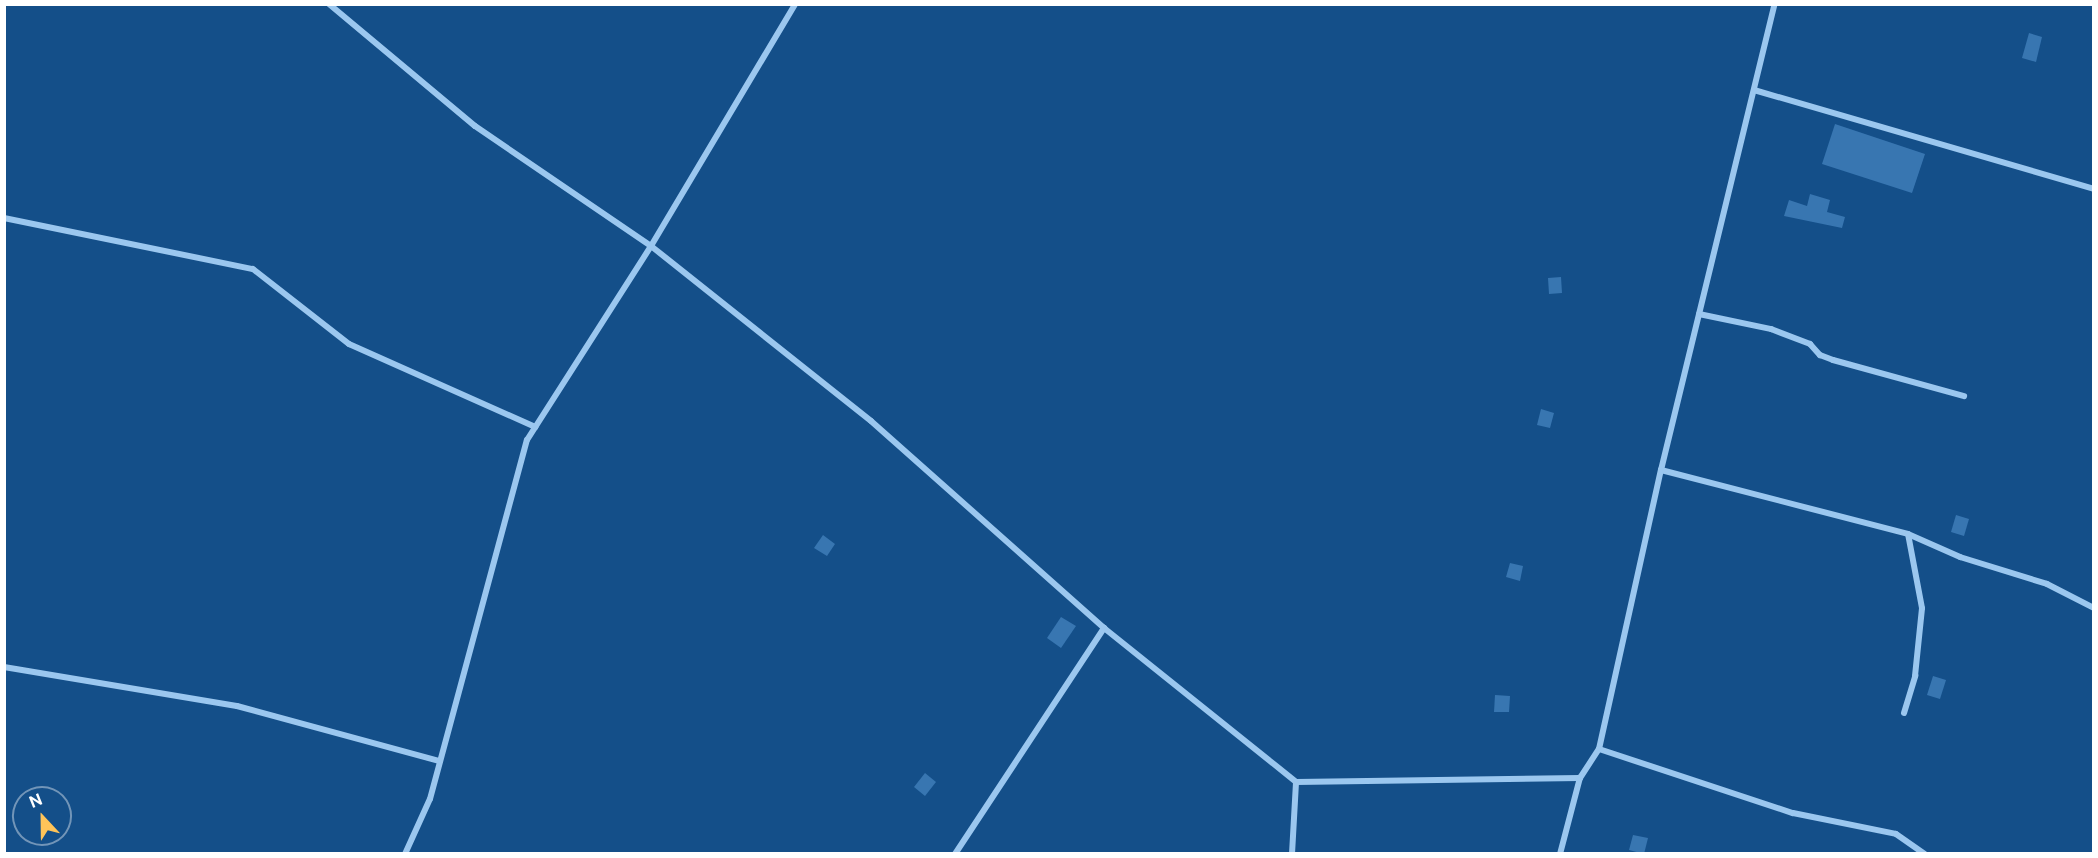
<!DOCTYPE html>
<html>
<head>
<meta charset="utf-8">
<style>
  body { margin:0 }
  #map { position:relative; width:2098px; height:858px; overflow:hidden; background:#144f89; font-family:"Public Sans",sans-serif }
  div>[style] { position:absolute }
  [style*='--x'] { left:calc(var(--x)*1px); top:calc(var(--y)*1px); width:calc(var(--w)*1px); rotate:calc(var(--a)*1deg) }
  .building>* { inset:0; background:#3876b1 }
  .minor>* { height:6px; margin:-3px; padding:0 3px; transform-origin:3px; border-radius:3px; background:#9bc7ef }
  span { translate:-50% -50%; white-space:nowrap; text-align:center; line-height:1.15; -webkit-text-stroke:4.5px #144f89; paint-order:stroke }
  .frame { position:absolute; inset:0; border:6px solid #fff; pointer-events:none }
  .north { position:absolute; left:12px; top:786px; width:60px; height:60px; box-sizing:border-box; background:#144f89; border:2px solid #7295b8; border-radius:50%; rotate:338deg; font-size:16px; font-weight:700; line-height:24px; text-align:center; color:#fff }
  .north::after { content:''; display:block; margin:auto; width:21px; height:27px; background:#ffc459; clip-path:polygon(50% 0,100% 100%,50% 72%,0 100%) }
</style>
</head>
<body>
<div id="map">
  <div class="building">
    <i style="clip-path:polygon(2029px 33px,2042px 37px,2036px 62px,2022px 58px)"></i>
    <i style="clip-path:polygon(1835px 124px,1925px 154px,1912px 193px,1822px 164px)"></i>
    <i style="clip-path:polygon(1810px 194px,1830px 200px,1827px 212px,1845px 217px,1842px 228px,1784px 216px,1789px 200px,1807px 206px)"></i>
    <i style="clip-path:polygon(1561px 277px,1562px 293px,1549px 294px,1548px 278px)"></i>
    <i style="clip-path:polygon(1541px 409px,1554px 413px,1550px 428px,1537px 425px)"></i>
    <i style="clip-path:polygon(1956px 515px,1969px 519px,1964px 536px,1951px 532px)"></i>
    <i style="clip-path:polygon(823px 535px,835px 544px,827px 556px,814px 548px)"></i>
    <i style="clip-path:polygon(1510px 563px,1523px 566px,1520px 581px,1506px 577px)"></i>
    <i style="clip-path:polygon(1061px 617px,1076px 626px,1061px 648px,1047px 638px)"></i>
    <i style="clip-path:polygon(1933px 676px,1946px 680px,1940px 699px,1927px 695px)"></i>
    <i style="clip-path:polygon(1495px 695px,1510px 696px,1509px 712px,1494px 712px)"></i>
    <i style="clip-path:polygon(925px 773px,936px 782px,925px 796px,914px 787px)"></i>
    <i style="clip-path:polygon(1633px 835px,1648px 838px,1644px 854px,1629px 850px)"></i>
  </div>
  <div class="minor">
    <i style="--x:329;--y:4;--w:190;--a:39.9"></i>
    <i style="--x:475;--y:126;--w:213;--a:34.3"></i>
    <i style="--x:651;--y:246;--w:281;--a:38.5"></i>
    <i style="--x:871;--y:421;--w:312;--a:41.6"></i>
    <i style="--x:1104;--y:628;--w:246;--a:38.7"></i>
    <i style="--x:1296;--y:782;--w:284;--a:-0.8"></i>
    <i style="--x:1754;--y:90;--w:354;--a:16.2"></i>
    <i style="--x:4;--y:218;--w:254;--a:11.6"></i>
    <i style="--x:253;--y:269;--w:122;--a:38"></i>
    <i style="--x:349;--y:344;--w:204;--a:24"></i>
    <i style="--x:1699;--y:314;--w:74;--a:11.8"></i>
    <i style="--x:1771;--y:329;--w:42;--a:21"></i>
    <i style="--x:1810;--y:344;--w:15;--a:48"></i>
    <i style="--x:1820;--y:355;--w:14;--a:21"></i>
    <i style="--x:1833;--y:360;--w:136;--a:15.4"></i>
    <i style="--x:1661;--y:470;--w:255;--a:14.5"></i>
    <i style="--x:1908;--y:534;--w:57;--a:23.9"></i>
    <i style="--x:1960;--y:557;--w:91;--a:17.2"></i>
    <i style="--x:2047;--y:584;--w:53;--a:27.1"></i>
    <i style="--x:4;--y:667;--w:236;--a:9.5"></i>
    <i style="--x:237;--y:706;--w:210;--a:15.2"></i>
    <i style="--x:1904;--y:713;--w:39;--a:-73"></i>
    <i style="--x:1915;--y:676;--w:68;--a:-84.1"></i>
    <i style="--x:1922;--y:608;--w:75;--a:-100.7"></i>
    <i style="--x:1599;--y:749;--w:204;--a:18.3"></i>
    <i style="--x:1793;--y:813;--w:105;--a:11.5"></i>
    <i style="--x:1896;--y:834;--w:35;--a:35"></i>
    <i style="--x:405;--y:854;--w:60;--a:-65.6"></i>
    <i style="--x:430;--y:799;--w:372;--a:-74.9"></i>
    <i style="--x:527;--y:440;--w:230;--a:-57.4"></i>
    <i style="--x:651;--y:246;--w:282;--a:-59.2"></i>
    <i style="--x:955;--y:854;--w:271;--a:-56.6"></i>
    <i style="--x:1292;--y:854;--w:72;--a:-86.8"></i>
    <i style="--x:1560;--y:854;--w:79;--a:-75.3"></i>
    <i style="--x:1580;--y:778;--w:35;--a:-57"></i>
    <i style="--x:1599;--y:749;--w:286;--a:-77.5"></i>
    <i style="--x:1661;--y:470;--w:480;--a:-76.3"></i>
  </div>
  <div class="frame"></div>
  <div class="north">N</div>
</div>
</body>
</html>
